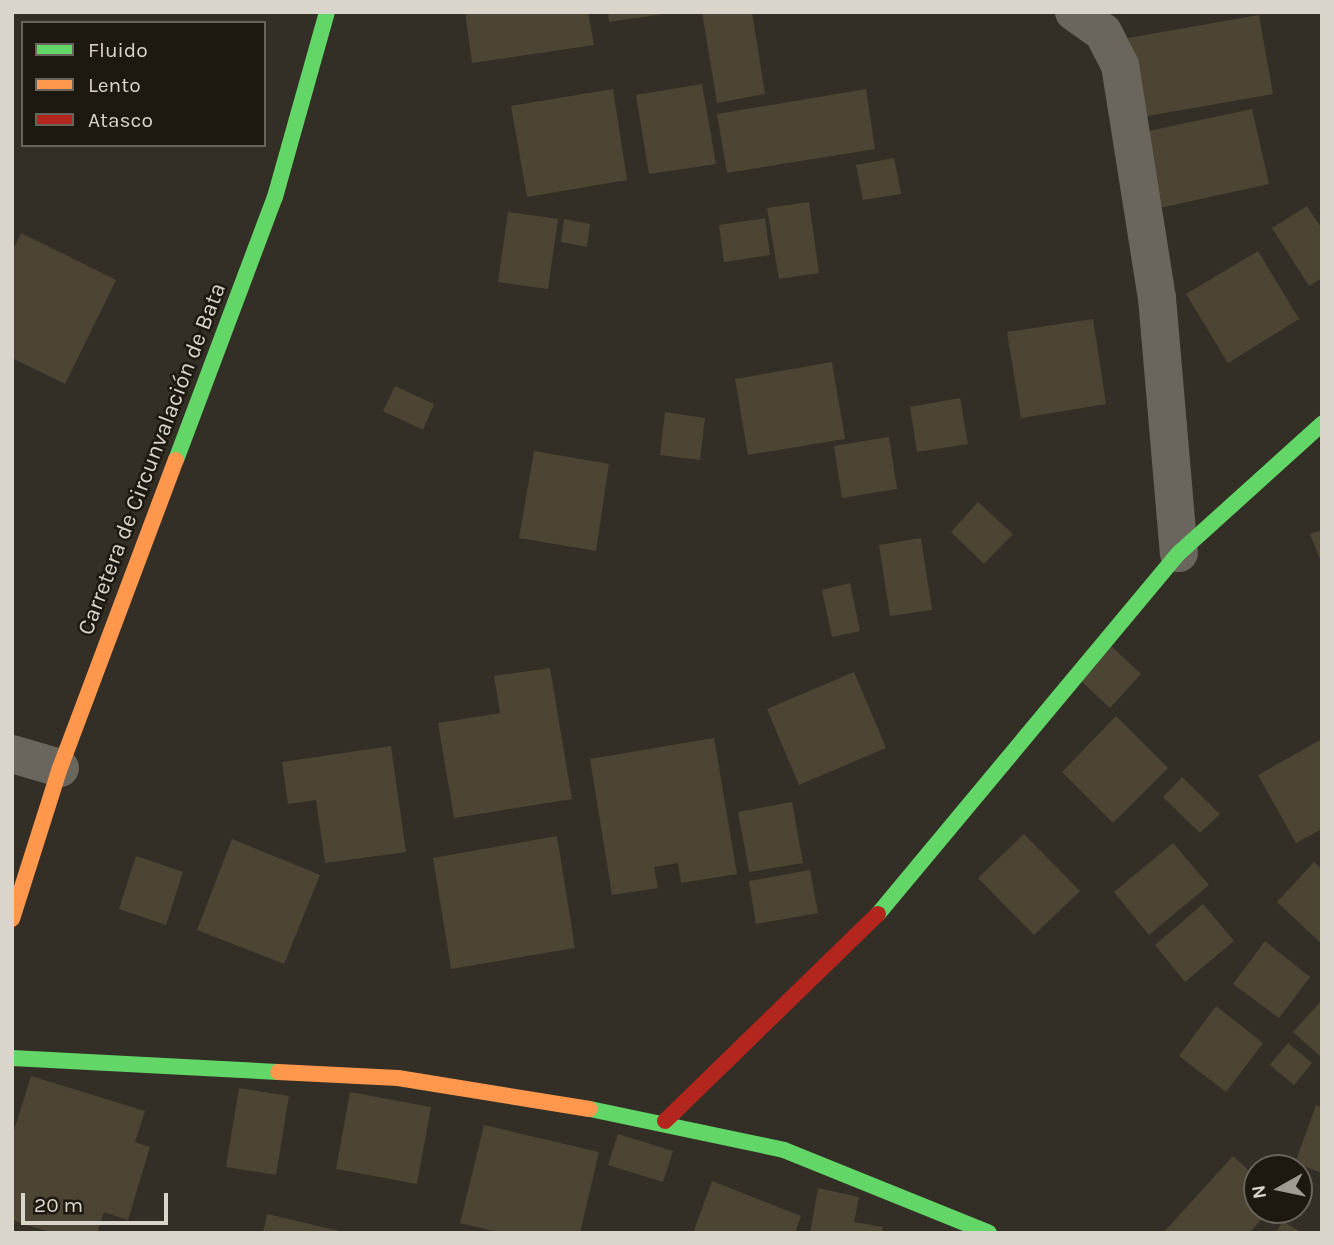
<!DOCTYPE html>
<html>
<head>
<meta charset="utf-8">
<style>
  body { margin:0 }
  #map { position:relative; width:1334px; height:1245px; overflow:hidden; background:#332f26; font-family:Karla,sans-serif }
  div>[style] { position:absolute }
  [style*='--x'] { left:calc(var(--x)*1px); top:calc(var(--y)*1px); width:calc(var(--w)*1px); rotate:calc(var(--a)*1deg) }
  .building>* { inset:0; background:#4c4534 }
  .street>* { height:38px; margin:-19px; padding:0 19px; transform-origin:19px; border-radius:19px; background:#6a655d }
  .fast>* { height:16px; margin:-8px; padding:0 8px; transform-origin:8px; border-radius:8px; background:#63d668 }
  .slow>* { height:16px; margin:-8px; padding:0 8px; transform-origin:8px; border-radius:8px; background:#ff974d }
  .jam>* { height:16px; margin:-8px; padding:0 8px; transform-origin:8px; border-radius:8px; background:#b3261e }
  span { translate:-50% -50%; white-space:nowrap; text-align:center; line-height:1.15; -webkit-text-stroke:5px #1d1911; paint-order:stroke }
  .street-label { font-size:23px; color:#dad5cb }
  .frame { position:absolute; inset:0; border:14px solid #dad5cb; pointer-events:none }
  .legend { position:absolute; left:21px; top:21px; width:245px; height:126px; box-sizing:border-box; background:#1d1911; border:2px solid #69645b; margin:0; padding:9px 12px; list-style:none; font-size:21px; color:#dad5cb }
  .legend li { display:flex; align-items:center; gap:14px; height:35px }
  .legend b { width:35px; border:2px solid #69645b }
  .north { position:absolute; left:1243px; top:1154px; width:70px; height:70px; box-sizing:border-box; background:#1d1911; border:2px solid #69645b; border-radius:50%; rotate:261deg; font-size:19px; font-weight:700; line-height:28px; text-align:center; color:#dad5cb }
  .north::after { content:''; display:block; margin:auto; width:24px; height:32px; background:#a09b91; clip-path:polygon(50% 0,100% 100%,50% 72%,0 100%) }
  .scale { position:absolute; left:21px; top:1193px; width:147px; height:32px; box-sizing:border-box; border:4px solid #dad5cb; border-top:0; padding-left:9px; font-size:21px; line-height:24px; white-space:nowrap; color:#dad5cb; -webkit-text-stroke:5px #1d1911; paint-order:stroke }
</style>
</head>
<body>
<div id="map">
  <div class="building">
    <i style="clip-path:polygon(465px 12px,588px 12px,594px 45px,472px 63px)"></i>
    <i style="clip-path:polygon(608px 12px,664px 12px,664px 14px,609px 22px)"></i>
    <i style="clip-path:polygon(702px 12px,752px 12px,765px 94px,717px 103px)"></i>
    <i style="clip-path:polygon(1259px 15px,1273px 94px,1142px 117px,1128px 38px)"></i>
    <i style="clip-path:polygon(702px 84px,716px 164px,649px 174px,636px 95px)"></i>
    <i style="clip-path:polygon(613px 89px,627px 180px,527px 197px,511px 106px)"></i>
    <i style="clip-path:polygon(866px 89px,875px 149px,727px 173px,717px 114px)"></i>
    <i style="clip-path:polygon(1252px 109px,1269px 184px,1155px 209px,1139px 133px)"></i>
    <i style="clip-path:polygon(894px 158px,901px 194px,863px 200px,856px 165px)"></i>
    <i style="clip-path:polygon(809px 202px,819px 273px,779px 279px,767px 208px)"></i>
    <i style="clip-path:polygon(1307px 206px,1322px 229px,1322px 278px,1309px 286px,1272px 228px)"></i>
    <i style="clip-path:polygon(508px 212px,558px 219px,548px 289px,498px 282px)"></i>
    <i style="clip-path:polygon(765px 218px,770px 255px,724px 262px,719px 225px)"></i>
    <i style="clip-path:polygon(564px 219px,590px 224px,587px 247px,561px 242px)"></i>
    <i style="clip-path:polygon(21px 233px,116px 280px,65px 384px,12px 358px,12px 252px)"></i>
    <i style="clip-path:polygon(1258px 251px,1299px 319px,1228px 363px,1186px 294px)"></i>
    <i style="clip-path:polygon(1093px 319px,1106px 404px,1021px 418px,1007px 332px)"></i>
    <i style="clip-path:polygon(832px 362px,845px 439px,748px 455px,735px 379px)"></i>
    <i style="clip-path:polygon(395px 386px,434px 404px,423px 430px,383px 411px)"></i>
    <i style="clip-path:polygon(960px 398px,968px 444px,917px 452px,910px 407px)"></i>
    <i style="clip-path:polygon(665px 412px,705px 418px,700px 460px,660px 455px)"></i>
    <i style="clip-path:polygon(889px 437px,897px 489px,842px 498px,834px 446px)"></i>
    <i style="clip-path:polygon(534px 451px,609px 464px,596px 551px,519px 538px)"></i>
    <i style="clip-path:polygon(978px 502px,1013px 534px,984px 564px,951px 532px)"></i>
    <i style="clip-path:polygon(1322px 530px,1322px 564px,1310px 534px)"></i>
    <i style="clip-path:polygon(921px 538px,932px 610px,890px 616px,879px 545px)"></i>
    <i style="clip-path:polygon(850px 583px,860px 631px,832px 637px,822px 590px)"></i>
    <i style="clip-path:polygon(1111px 646px,1141px 674px,1110px 708px,1080px 680px)"></i>
    <i style="clip-path:polygon(550px 668px,572px 799px,454px 818px,438px 723px,500px 713px,494px 676px)"></i>
    <i style="clip-path:polygon(854px 672px,886px 748px,799px 785px,767px 709px)"></i>
    <i style="clip-path:polygon(1116px 716px,1168px 768px,1113px 823px,1062px 772px)"></i>
    <i style="clip-path:polygon(714px 738px,737px 874px,681px 883px,678px 863px,654px 867px,658px 888px,612px 895px,590px 759px)"></i>
    <i style="clip-path:polygon(1322px 739px,1322px 829px,1296px 843px,1258px 775px)"></i>
    <i style="clip-path:polygon(391px 746px,406px 852px,325px 863px,316px 800px,288px 804px,282px 762px)"></i>
    <i style="clip-path:polygon(1182px 777px,1220px 814px,1200px 833px,1163px 797px)"></i>
    <i style="clip-path:polygon(792px 802px,803px 863px,749px 872px,738px 812px)"></i>
    <i style="clip-path:polygon(1024px 834px,1080px 891px,1034px 935px,978px 878px)"></i>
    <i style="clip-path:polygon(557px 836px,575px 948px,451px 969px,433px 858px)"></i>
    <i style="clip-path:polygon(232px 839px,320px 875px,284px 964px,197px 930px)"></i>
    <i style="clip-path:polygon(1173px 843px,1209px 885px,1149px 935px,1114px 892px)"></i>
    <i style="clip-path:polygon(136px 856px,183px 872px,166px 925px,119px 909px)"></i>
    <i style="clip-path:polygon(1314px 862px,1322px 869px,1322px 944px,1277px 902px)"></i>
    <i style="clip-path:polygon(810px 870px,818px 913px,756px 924px,749px 881px)"></i>
    <i style="clip-path:polygon(1203px 904px,1234px 941px,1185px 982px,1155px 945px)"></i>
    <i style="clip-path:polygon(1265px 941px,1310px 977px,1279px 1018px,1233px 984px)"></i>
    <i style="clip-path:polygon(1322px 1000px,1322px 1058px,1293px 1032px)"></i>
    <i style="clip-path:polygon(1216px 1006px,1263px 1043px,1226px 1092px,1179px 1056px)"></i>
    <i style="clip-path:polygon(1288px 1043px,1312px 1063px,1294px 1085px,1270px 1065px)"></i>
    <i style="clip-path:polygon(31px 1076px,145px 1111px,135px 1142px,150px 1147px,128px 1220px,104px 1212px,97px 1233px,53px 1233px,12px 1220px,12px 1137px)"></i>
    <i style="clip-path:polygon(239px 1088px,289px 1096px,276px 1175px,226px 1167px)"></i>
    <i style="clip-path:polygon(350px 1092px,431px 1107px,417px 1184px,336px 1169px)"></i>
    <i style="clip-path:polygon(1316px 1105px,1322px 1107px,1322px 1173px,1295px 1163px)"></i>
    <i style="clip-path:polygon(484px 1125px,599px 1152px,580px 1233px,502px 1233px,460px 1223px)"></i>
    <i style="clip-path:polygon(618px 1134px,673px 1151px,663px 1182px,608px 1165px)"></i>
    <i style="clip-path:polygon(1233px 1156px,1257px 1178px,1257px 1210px,1270px 1210px,1249px 1233px,1163px 1233px)"></i>
    <i style="clip-path:polygon(712px 1181px,801px 1216px,795px 1233px,693px 1233px)"></i>
    <i style="clip-path:polygon(818px 1188px,859px 1197px,854px 1222px,883px 1227px,882px 1233px,810px 1233px)"></i>
    <i style="clip-path:polygon(267px 1214px,344px 1232px,344px 1233px,263px 1233px)"></i>
    <i style="clip-path:polygon(1283px 1221px,1302px 1233px,1276px 1233px)"></i>
  </div>
  <div class="street">
    <i style="--x:1074;--y:12;--w:35;--a:35"></i>
    <i style="--x:1103;--y:32;--w:37;--a:63"></i>
    <i style="--x:1120;--y:65;--w:236;--a:81"></i>
    <i style="--x:1157;--y:298;--w:256;--a:85.1"></i>
    <i style="--x:12;--y:754;--w:50;--a:16.3"></i>
  </div>
  <div class="fast">
    <i style="--x:176;--y:460;--w:281;--a:-69.4"></i>
    <i style="--x:275;--y:197;--w:192;--a:-74.3"></i>
    <i style="--x:878;--y:914;--w:470;--a:-50.2"></i>
    <i style="--x:1179;--y:553;--w:193;--a:-42.1"></i>
    <i style="--x:12;--y:1058;--w:266;--a:3"></i>
    <i style="--x:590;--y:1109;--w:198;--a:11.9"></i>
    <i style="--x:784;--y:1150;--w:221;--a:22"></i>
  </div>
  <div class="slow">
    <i style="--x:12;--y:919;--w:158;--a:-72.4"></i>
    <i style="--x:60;--y:768;--w:329;--a:-69.4"></i>
    <i style="--x:278;--y:1072;--w:120;--a:2.9"></i>
    <i style="--x:398;--y:1078;--w:194;--a:9.2"></i>
  </div>
  <div class="jam">
    <i style="--x:665;--y:1121;--w:297;--a:-44.2"></i>
  </div>
  <div class="street-label">
    <span style="left:152px;top:459px;rotate:-69deg">Carretera de Circunvalación de Bata</span>
  </div>
  <div class="frame"></div>
  <ul class="legend">
  <li><b style="height:9px;background:#63d668"></b>Fluido</li>
  <li><b style="height:9px;background:#ff974d"></b>Lento</li>
  <li><b style="height:9px;background:#b3261e"></b>Atasco</li>
  </ul>
  <div class="north">N</div>
  <div class="scale">20 m</div>
</div>
</body>
</html>
